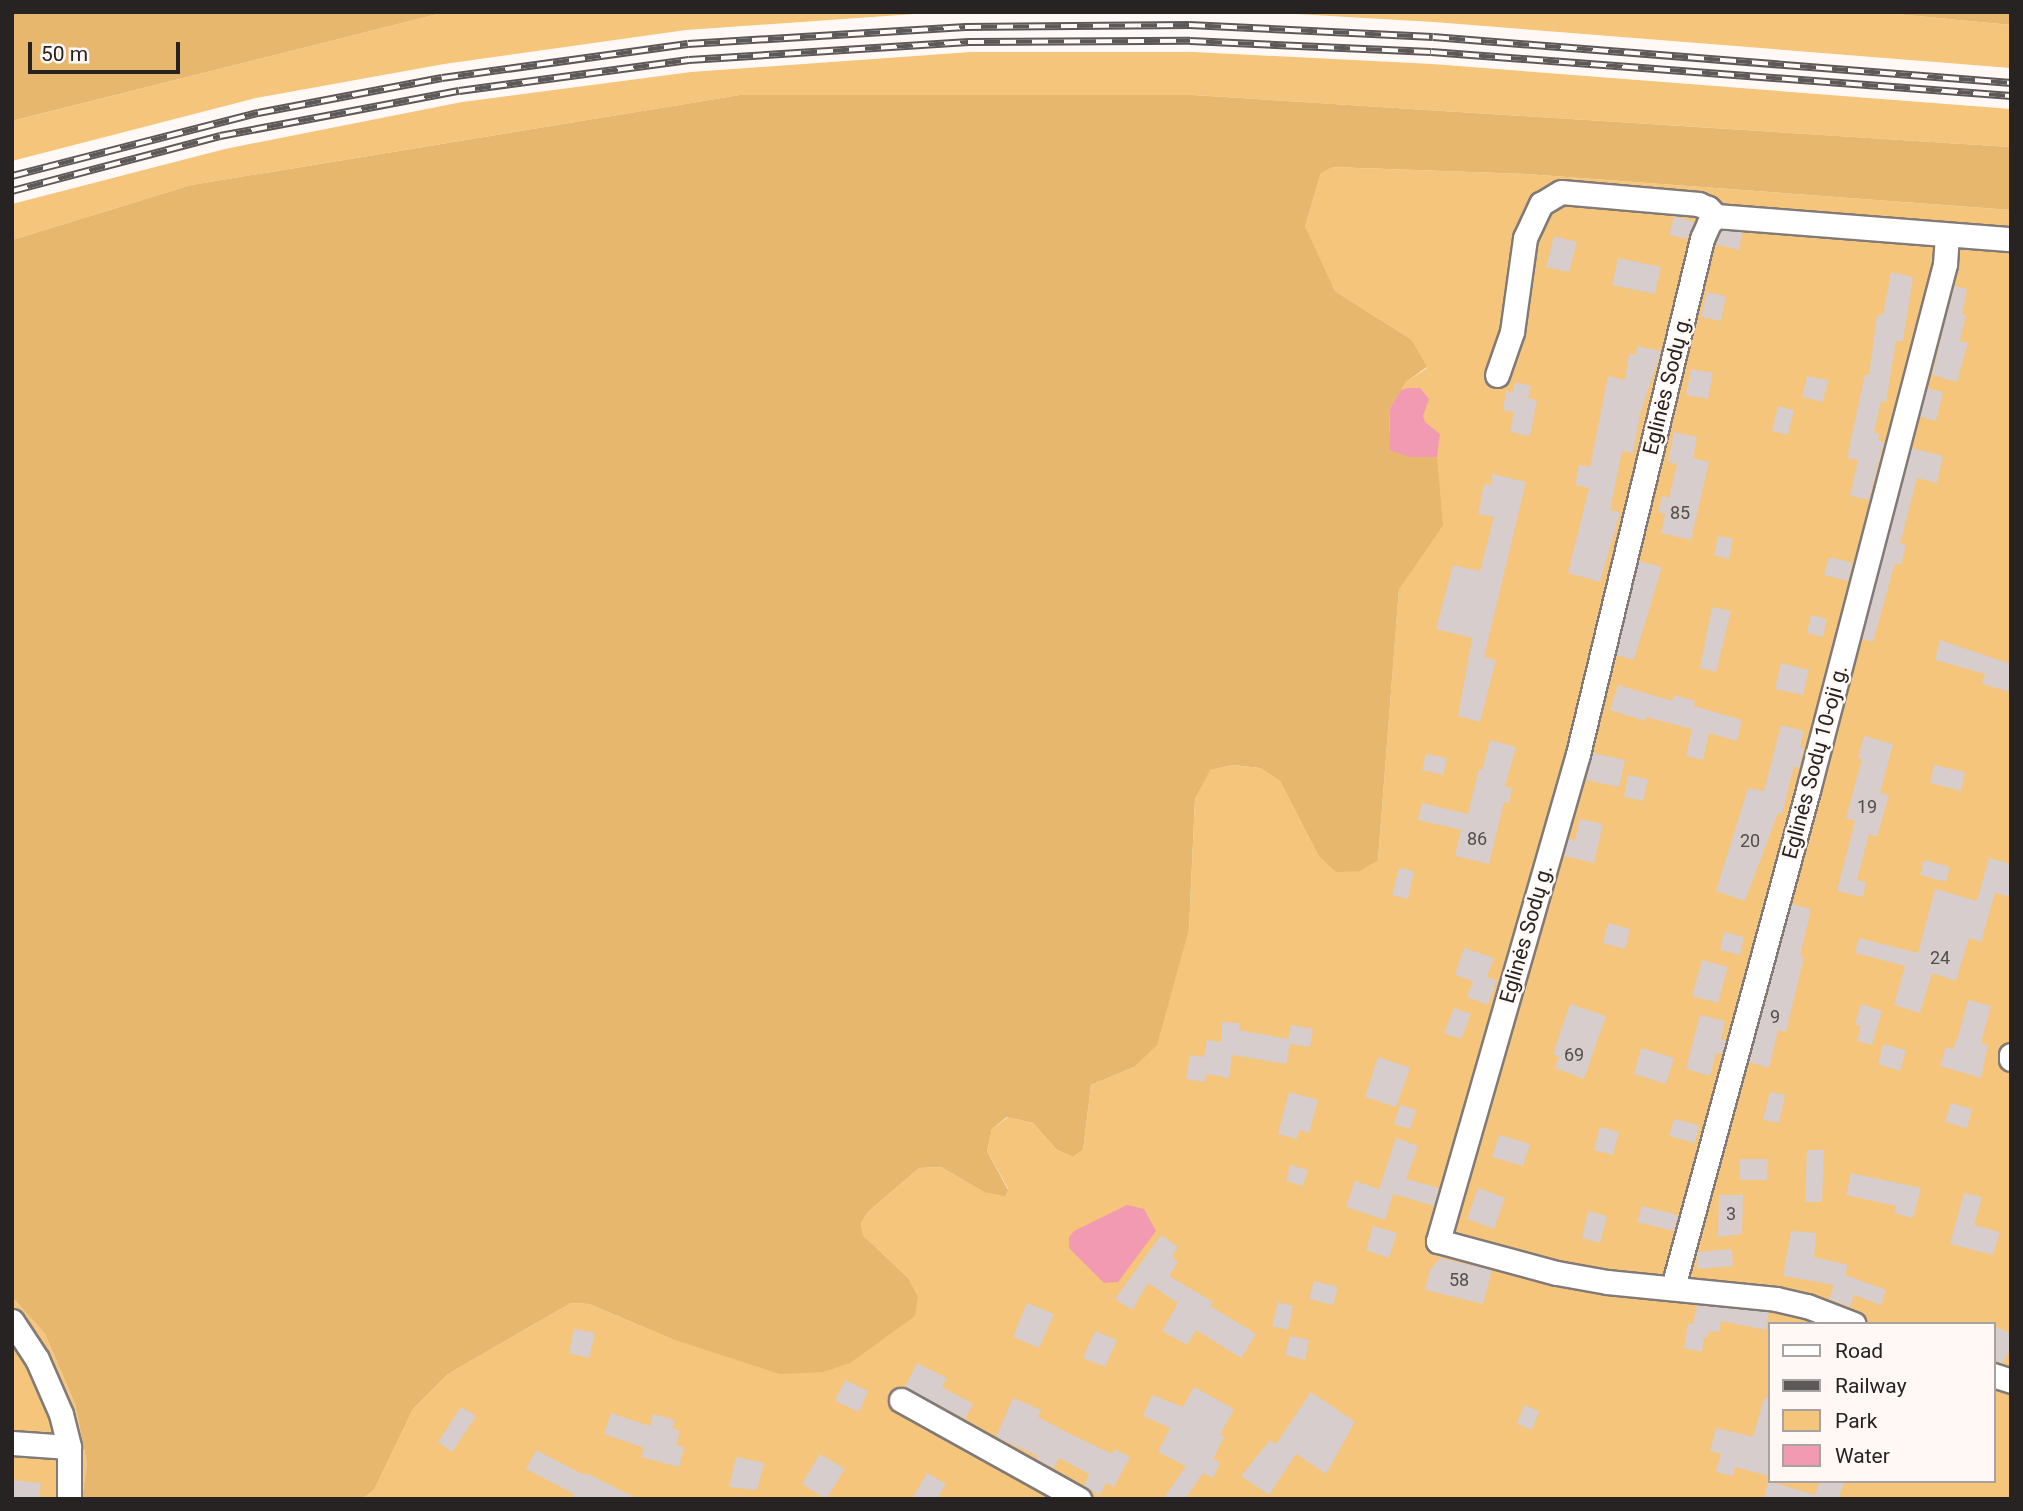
<!DOCTYPE html>
<html>
<head>
<meta charset="utf-8">
<style>
  body { margin:0 }
  #map { position:relative; width:2023px; height:1511px; overflow:hidden; background:#fff8f5; font-family:Roboto,sans-serif }
  div>[style] { position:absolute }
  [style*='--x'] { left:calc(var(--x)*1px); top:calc(var(--y)*1px); width:calc(var(--w)*1px); rotate:calc(var(--a)*1deg) }
  .green>* { inset:0; background:#f4c57a }
  .forest>* { inset:0; background:#e6b76c }
  .water>* { inset:0; background:#f19ab2 }
  .building>* { inset:0; background:#d6cdcc }
  .roads { filter:drop-shadow(2px 0 #817a77) drop-shadow(-2px 0 #817a77) drop-shadow(0 2px #817a77) drop-shadow(0 -2px #817a77) }
  .minor>* { height:23px; margin:-11.5px; padding:0 11.5px; transform-origin:11.5px; border-radius:11.5px; background:#fff }
  .rail>* { height:8px; margin-top:-4px; transform-origin:0; background:repeating-linear-gradient(90deg,#fff8f5 0 16px,#5d5958 0 32px); box-sizing:border-box; border-block:2px solid #5d5958 }
  span { translate:-50% -50%; white-space:nowrap; text-align:center; line-height:1.15; -webkit-text-stroke:5px #fff8f5; paint-order:stroke }
  .number-label { font-size:18px; color:#524e4c }
  .number-label span { -webkit-text-stroke-width:0 }
  .street-label { font-size:21px; color:#262322 }
  .frame { position:absolute; inset:0; border:14px solid #262322; pointer-events:none }
  .legend { position:absolute; left:1768px; top:1322px; width:228px; height:161px; box-sizing:border-box; background:#fff8f5; border:2px solid #a8a3a1; margin:0; padding:9px 12px; list-style:none; font-size:21px; color:#262322 }
  .legend li { display:flex; align-items:center; gap:14px; height:35px }
  .legend b { width:35px; border:2px solid #a8a3a1 }
  .scale { position:absolute; left:28px; top:42px; width:152px; height:32px; box-sizing:border-box; border:4px solid #262322; border-top:0; padding-left:9px; font-size:21px; line-height:24px; white-space:nowrap; color:#262322; -webkit-text-stroke:5px #fff8f5; paint-order:stroke }
</style>
</head>
<body>
<div id="map">
  <div class="green">
    <i style="clip-path:polygon(446px 12px,943px 12px,686px 30px,444px 64px,256px 98px,12px 161px,12px 121px)"></i>
    <i style="clip-path:polygon(1263px 12px,1875px 12px,2011px 25px,2011px 68px,1434px 22px)"></i>
    <i style="clip-path:polygon(971px 52px,1193px 52px,1432px 64px,2011px 109px,2011px 147px,1193px 95px,740px 95px,191px 185px,12px 240px,12px 204px,225px 149px,462px 102px,691px 72px)"></i>
    <i style="clip-path:polygon(evenodd,1331px 167px,1526px 174px,2011px 210px,2011px 1499px,362px 1499px,374px 1490px,413px 1409px,448px 1374px,571px 1303px,589px 1304px,672px 1339px,918px 1296px,909px 1279px,863px 1235px,861px 1223px,868px 1212px,919px 1168px,941px 1167px,984px 1192px,1008px 1189px,987px 1151px,992px 1129px,1008px 1117px,1033px 1123px,1057px 1150px,1073px 1157px,1083px 1150px,1091px 1085px,1134px 1067px,1189px 929px,1195px 799px,1209px 770px,1233px 765px,1260px 768px,1280px 781px,1318px 855px,1378px 860px,1399px 588px,1443px 526px,1389px 450px,1390px 408px,1406px 382px,1427px 368px,1412px 340px,1335px 291px,1308px 238px,1305px 227px,1321px 173px,1331px 167px,1769px 1324px,1993px 1324px,1993px 1481px,1769px 1481px,1769px 1324px)"></i>
    <i style="clip-path:polygon(12px 1297px,45px 1334px,75px 1404px,87px 1463px,82px 1499px,12px 1499px)"></i>
  </div>
  <div class="forest">
    <i style="clip-path:polygon(12px 12px,446px 12px,12px 121px)"></i>
    <i style="clip-path:polygon(1875px 12px,2011px 12px,2011px 25px)"></i>
    <i style="clip-path:polygon(740px 95px,1193px 95px,2011px 147px,2011px 210px,1526px 174px,1332px 167px,1321px 173px,1305px 227px,1335px 291px,1412px 340px,1427px 367px,1406px 382px,1390px 408px,1389px 449px,1410px 457px,1437px 457px,1443px 526px,1399px 589px,1378px 860px,1360px 871px,1336px 872px,1318px 855px,1280px 781px,1260px 768px,1233px 765px,1210px 770px,1195px 799px,1189px 929px,1157px 1045px,1134px 1067px,1091px 1085px,1083px 1150px,1073px 1157px,1057px 1150px,1033px 1123px,1007px 1117px,992px 1129px,987px 1151px,1008px 1190px,1005px 1196px,984px 1192px,941px 1167px,919px 1168px,868px 1212px,861px 1223px,863px 1235px,909px 1279px,918px 1296px,915px 1316px,850px 1363px,823px 1372px,780px 1374px,672px 1339px,589px 1304px,571px 1303px,448px 1374px,413px 1409px,374px 1490px,362px 1499px,82px 1499px,87px 1463px,75px 1404px,45px 1334px,12px 1297px,12px 240px,191px 185px)"></i>
  </div>
  <div class="water">
    <i style="clip-path:polygon(1408px 388px,1420px 388px,1429px 399px,1423px 416px,1425px 422px,1440px 434px,1437px 457px,1410px 457px,1389px 450px,1390px 408px,1401px 390px)"></i>
    <i style="clip-path:polygon(1127px 1205px,1144px 1209px,1156px 1231px,1118px 1282px,1104px 1283px,1069px 1248px,1069px 1237px,1074px 1231px)"></i>
  </div>
  <div class="building">
    <i style="clip-path:polygon(1674px 216px,1694px 222px,1687px 239px,1669px 235px)"></i>
    <i style="clip-path:polygon(1721px 230px,1742px 232px,1739px 250px,1715px 244px)"></i>
    <i style="clip-path:polygon(1554px 236px,1577px 242px,1569px 272px,1546px 267px)"></i>
    <i style="clip-path:polygon(1618px 258px,1661px 267px,1655px 294px,1612px 285px)"></i>
    <i style="clip-path:polygon(1891px 272px,1913px 277px,1903px 341px,1896px 341px,1886px 403px,1881px 401px,1874px 432px,1879px 434px,1878px 440px,1884px 442px,1869px 500px,1850px 496px,1858px 460px,1847px 458px,1865px 374px,1869px 375px,1877px 315px,1883px 315px)"></i>
    <i style="clip-path:polygon(1954px 286px,1967px 289px,1962px 314px,1966px 315px,1960px 341px,1968px 343px,1957px 382px,1932px 375px)"></i>
    <i style="clip-path:polygon(1707px 292px,1726px 296px,1721px 321px,1701px 317px)"></i>
    <i style="clip-path:polygon(1637px 346px,1661px 351px,1640px 414px,1633px 453px,1622px 451px,1610px 510px,1620px 512px,1600px 582px,1568px 573px,1589px 488px,1575px 485px,1579px 465px,1590px 467px,1608px 376px,1625px 380px,1629px 354px,1636px 355px)"></i>
    <i style="clip-path:polygon(1691px 369px,1713px 373px,1708px 399px,1686px 395px)"></i>
    <i style="clip-path:polygon(1807px 376px,1828px 380px,1823px 402px,1802px 397px)"></i>
    <i style="clip-path:polygon(1515px 382px,1531px 386px,1528px 398px,1537px 400px,1530px 436px,1510px 432px,1514px 412px,1503px 410px,1506px 391px,1513px 392px)"></i>
    <i style="clip-path:polygon(1927px 388px,1943px 392px,1936px 421px,1920px 417px)"></i>
    <i style="clip-path:polygon(1778px 406px,1794px 410px,1788px 435px,1772px 431px)"></i>
    <i style="clip-path:polygon(1674px 432px,1697px 437px,1693px 458px,1709px 462px,1691px 540px,1661px 533px,1665px 514px,1658px 512px,1662px 496px,1669px 498px,1677px 464px,1668px 462px)"></i>
    <i style="clip-path:polygon(1911px 448px,1943px 456px,1937px 483px,1917px 478px,1900px 544px,1906px 545px,1901px 565px,1895px 563px,1873px 642px,1862px 639px)"></i>
    <i style="clip-path:polygon(1492px 474px,1526px 482px,1484px 657px,1496px 660px,1480px 722px,1458px 716px,1472px 638px,1436px 629px,1453px 565px,1480px 571px,1494px 517px,1478px 514px,1484px 484px,1491px 485px)"></i>
    <i style="clip-path:polygon(1718px 536px,1733px 539px,1729px 559px,1714px 555px)"></i>
    <i style="clip-path:polygon(1829px 557px,1853px 563px,1848px 581px,1824px 575px)"></i>
    <i style="clip-path:polygon(1639px 561px,1662px 567px,1634px 660px,1616px 655px)"></i>
    <i style="clip-path:polygon(1712px 607px,1731px 611px,1716px 672px,1700px 668px)"></i>
    <i style="clip-path:polygon(1811px 615px,1827px 619px,1823px 637px,1807px 633px)"></i>
    <i style="clip-path:polygon(1940px 640px,2011px 664px,2011px 692px,1982px 684px,1985px 674px,1935px 660px)"></i>
    <i style="clip-path:polygon(1781px 663px,1809px 670px,1803px 695px,1775px 689px)"></i>
    <i style="clip-path:polygon(1618px 685px,1672px 701px,1674px 695px,1695px 701px,1694px 706px,1742px 720px,1737px 741px,1709px 733px,1703px 760px,1686px 756px,1692px 729px,1646px 717px,1645px 721px,1610px 710px)"></i>
    <i style="clip-path:polygon(1781px 725px,1804px 731px,1800px 747px,1804px 748px,1799px 768px,1794px 766px,1782px 814px,1778px 813px,1745px 901px,1716px 891px,1748px 788px,1764px 791px)"></i>
    <i style="clip-path:polygon(1864px 736px,1893px 744px,1880px 793px,1889px 795px,1877px 837px,1869px 834px,1857px 880px,1866px 882px,1863px 897px,1837px 891px,1855px 821px,1846px 818px,1862px 759px,1858px 758px)"></i>
    <i style="clip-path:polygon(1490px 740px,1516px 747px,1505px 786px,1512px 788px,1509px 803px,1504px 802px,1489px 864px,1455px 856px,1461px 830px,1418px 820px,1422px 803px,1468px 814px,1479px 769px,1482px 770px)"></i>
    <i style="clip-path:polygon(1593px 753px,1625px 760px,1619px 787px,1586px 780px)"></i>
    <i style="clip-path:polygon(1426px 754px,1447px 758px,1443px 775px,1422px 770px)"></i>
    <i style="clip-path:polygon(1934px 765px,1965px 772px,1961px 791px,1930px 783px)"></i>
    <i style="clip-path:polygon(1628px 775px,1648px 779px,1643px 801px,1624px 797px)"></i>
    <i style="clip-path:polygon(1580px 819px,1603px 824px,1594px 863px,1564px 856px,1568px 839px,1575px 840px)"></i>
    <i style="clip-path:polygon(1989px 858px,2011px 864px,2011px 897px,1995px 893px,1981px 942px,1969px 938px,1956px 981px,1932px 973px,1920px 1013px,1894px 1005px,1905px 966px,1855px 953px,1859px 938px,1918px 953px,1935px 889px,1977px 901px)"></i>
    <i style="clip-path:polygon(1924px 860px,1950px 867px,1946px 882px,1920px 875px)"></i>
    <i style="clip-path:polygon(1399px 868px,1414px 871px,1408px 899px,1392px 895px)"></i>
    <i style="clip-path:polygon(1792px 904px,1811px 909px,1800px 956px,1804px 957px,1786px 1032px,1778px 1030px,1769px 1068px,1749px 1062px)"></i>
    <i style="clip-path:polygon(1608px 923px,1630px 929px,1625px 949px,1603px 943px)"></i>
    <i style="clip-path:polygon(1724px 932px,1744px 937px,1740px 955px,1720px 950px)"></i>
    <i style="clip-path:polygon(1464px 948px,1494px 958px,1487px 977px,1497px 980px,1488px 1005px,1467px 997px,1473px 981px,1455px 975px)"></i>
    <i style="clip-path:polygon(1702px 960px,1728px 967px,1718px 1003px,1692px 996px)"></i>
    <i style="clip-path:polygon(1968px 1000px,1991px 1006px,1981px 1043px,1988px 1045px,1981px 1078px,1940px 1066px,1946px 1047px,1953px 1049px,1958px 1037px)"></i>
    <i style="clip-path:polygon(1570px 1004px,1606px 1016px,1584px 1079px,1555px 1068px,1559px 1056px,1553px 1054px)"></i>
    <i style="clip-path:polygon(1861px 1004px,1882px 1011px,1872px 1045px,1857px 1041px,1861px 1026px,1855px 1025px)"></i>
    <i style="clip-path:polygon(1454px 1008px,1471px 1014px,1461px 1039px,1444px 1033px)"></i>
    <i style="clip-path:polygon(1700px 1015px,1725px 1021px,1721px 1039px,1726px 1040px,1722px 1054px,1716px 1053px,1710px 1076px,1686px 1069px)"></i>
    <i style="clip-path:polygon(1222px 1022px,1240px 1023px,1239px 1030px,1288px 1039px,1291px 1025px,1313px 1029px,1310px 1047px,1290px 1044px,1286px 1064px,1232px 1055px,1229px 1078px,1207px 1074px,1205px 1082px,1186px 1079px,1190px 1055px,1204px 1057px,1207px 1040px,1221px 1042px)"></i>
    <i style="clip-path:polygon(1883px 1044px,1906px 1050px,1900px 1071px,1878px 1064px)"></i>
    <i style="clip-path:polygon(1641px 1048px,1674px 1058px,1666px 1084px,1634px 1074px)"></i>
    <i style="clip-path:polygon(1378px 1057px,1410px 1068px,1396px 1107px,1365px 1097px)"></i>
    <i style="clip-path:polygon(1289px 1092px,1318px 1100px,1309px 1133px,1299px 1130px,1297px 1139px,1278px 1134px)"></i>
    <i style="clip-path:polygon(1770px 1092px,1785px 1095px,1779px 1123px,1763px 1120px)"></i>
    <i style="clip-path:polygon(1951px 1103px,1972px 1109px,1967px 1128px,1945px 1122px)"></i>
    <i style="clip-path:polygon(1400px 1105px,1416px 1110px,1410px 1129px,1394px 1124px)"></i>
    <i style="clip-path:polygon(1674px 1119px,1699px 1125px,1695px 1143px,1669px 1136px)"></i>
    <i style="clip-path:polygon(1600px 1127px,1619px 1132px,1613px 1155px,1594px 1150px)"></i>
    <i style="clip-path:polygon(1499px 1135px,1530px 1144px,1523px 1166px,1492px 1157px)"></i>
    <i style="clip-path:polygon(1396px 1138px,1418px 1146px,1406px 1179px,1439px 1188px,1434px 1206px,1393px 1194px,1385px 1220px,1346px 1207px,1355px 1181px,1379px 1189px)"></i>
    <i style="clip-path:polygon(1807px 1150px,1824px 1150px,1822px 1202px,1805px 1202px)"></i>
    <i style="clip-path:polygon(1740px 1159px,1768px 1159px,1767px 1180px,1740px 1180px)"></i>
    <i style="clip-path:polygon(1290px 1165px,1308px 1170px,1303px 1186px,1286px 1181px)"></i>
    <i style="clip-path:polygon(1851px 1173px,1921px 1188px,1913px 1218px,1894px 1213px,1896px 1206px,1846px 1195px)"></i>
    <i style="clip-path:polygon(1478px 1188px,1505px 1198px,1494px 1229px,1467px 1219px)"></i>
    <i style="clip-path:polygon(1964px 1193px,1982px 1197px,1974px 1225px,2000px 1232px,1993px 1255px,1950px 1244px)"></i>
    <i style="clip-path:polygon(1719px 1195px,1743px 1195px,1742px 1234px,1718px 1237px)"></i>
    <i style="clip-path:polygon(1642px 1206px,1678px 1215px,1674px 1231px,1637px 1222px)"></i>
    <i style="clip-path:polygon(1588px 1211px,1607px 1216px,1600px 1243px,1582px 1238px)"></i>
    <i style="clip-path:polygon(1373px 1226px,1397px 1233px,1389px 1258px,1366px 1250px)"></i>
    <i style="clip-path:polygon(1791px 1231px,1816px 1233px,1814px 1257px,1848px 1265px,1845px 1275px,1886px 1290px,1881px 1305px,1854px 1295px,1850px 1307px,1829px 1299px,1834px 1285px,1783px 1276px)"></i>
    <i style="clip-path:polygon(1161px 1235px,1178px 1247px,1172px 1257px,1178px 1262px,1169px 1276px,1213px 1302px,1210px 1306px,1256px 1334px,1241px 1358px,1196px 1330px,1187px 1345px,1162px 1331px,1178px 1303px,1148px 1283px,1132px 1310px,1115px 1299px)"></i>
    <i style="clip-path:polygon(1732px 1249px,1733px 1266px,1697px 1269px,1697px 1252px)"></i>
    <i style="clip-path:polygon(1440px 1258px,1492px 1270px,1483px 1304px,1425px 1290px,1430px 1270px)"></i>
    <i style="clip-path:polygon(1314px 1281px,1338px 1287px,1333px 1305px,1309px 1299px)"></i>
    <i style="clip-path:polygon(1278px 1302px,1293px 1306px,1288px 1330px,1272px 1326px)"></i>
    <i style="clip-path:polygon(1027px 1303px,1054px 1314px,1039px 1348px,1013px 1337px)"></i>
    <i style="clip-path:polygon(1697px 1305px,1769px 1312px,1766px 1330px,1721px 1321px,1719px 1332px,1709px 1331px,1708px 1337px,1704px 1337px,1702px 1352px,1684px 1348px,1688px 1323px,1693px 1324px)"></i>
    <i style="clip-path:polygon(1993px 1325px,2011px 1334px,2011px 1347px,2003px 1363px,1993px 1361px)"></i>
    <i style="clip-path:polygon(574px 1329px,595px 1333px,589px 1358px,569px 1353px)"></i>
    <i style="clip-path:polygon(1095px 1331px,1117px 1340px,1105px 1367px,1083px 1358px)"></i>
    <i style="clip-path:polygon(1290px 1336px,1309px 1340px,1305px 1360px,1285px 1355px)"></i>
    <i style="clip-path:polygon(917px 1363px,947px 1378px,942px 1387px,973px 1404px,965px 1419px,905px 1387px)"></i>
    <i style="clip-path:polygon(845px 1380px,868px 1391px,859px 1412px,835px 1401px)"></i>
    <i style="clip-path:polygon(1194px 1387px,1234px 1409px,1220px 1435px,1224px 1437px,1213px 1459px,1220px 1462px,1213px 1478px,1203px 1473px,1185px 1499px,1163px 1499px,1186px 1466px,1158px 1452px,1170px 1428px,1143px 1416px,1152px 1395px,1183px 1407px)"></i>
    <i style="clip-path:polygon(1311px 1392px,1355px 1422px,1326px 1474px,1296px 1454px,1269px 1495px,1241px 1476px,1270px 1440px,1276px 1444px)"></i>
    <i style="clip-path:polygon(1013px 1398px,1041px 1410px,1038px 1417px,1070px 1434px,1112px 1454px,1114px 1449px,1130px 1457px,1114px 1487px,1106px 1483px,1100px 1495px,1084px 1486px,1089px 1474px,1059px 1458px,1054px 1468px,1036px 1459px,1038px 1456px,996px 1437px)"></i>
    <i style="clip-path:polygon(1764px 1398px,1769px 1399px,1769px 1476px,1735px 1467px,1733px 1476px,1716px 1472px,1721px 1454px,1710px 1451px,1716px 1428px,1753px 1437px)"></i>
    <i style="clip-path:polygon(1524px 1405px,1539px 1411px,1532px 1430px,1517px 1424px)"></i>
    <i style="clip-path:polygon(461px 1407px,476px 1416px,452px 1452px,438px 1442px)"></i>
    <i style="clip-path:polygon(611px 1413px,650px 1426px,653px 1414px,675px 1420px,672px 1428px,680px 1431px,676px 1445px,684px 1447px,679px 1467px,641px 1457px,644px 1448px,604px 1434px)"></i>
    <i style="clip-path:polygon(536px 1450px,584px 1475px,586px 1473px,638px 1499px,572px 1499px,574px 1494px,526px 1469px)"></i>
    <i style="clip-path:polygon(820px 1454px,845px 1469px,826px 1499px,802px 1484px)"></i>
    <i style="clip-path:polygon(736px 1457px,764px 1463px,757px 1490px,729px 1487px)"></i>
    <i style="clip-path:polygon(927px 1473px,946px 1484px,937px 1499px,912px 1499px)"></i>
    <i style="clip-path:polygon(12px 1480px,41px 1483px,39px 1499px,12px 1499px)"></i>
    <i style="clip-path:polygon(1768px 1481px,1815px 1495px,1820px 1481px,1845px 1481px,1838px 1499px,1764px 1499px)"></i>
  </div>
  <div class="roads">
    <div class="minor">
      <i style="--x:1716;--y:216;--w:10;--a:135"></i>
      <i style="--x:1709;--y:223;--w:17;--a:114"></i>
      <i style="--x:1702;--y:239;--w:530;--a:103.54"></i>
      <i style="--x:1578;--y:754;--w:507;--a:106.04"></i>
      <i style="--x:1438;--y:1241;--w:123;--a:15.1"></i>
      <i style="--x:1557;--y:1273;--w:51;--a:10.2"></i>
      <i style="--x:1607;--y:1282;--w:170;--a:5.7"></i>
      <i style="--x:1776;--y:1299;--w:32;--a:13"></i>
      <i style="--x:1807;--y:1306;--w:50;--a:21"></i>
      <i style="--x:1497;--y:375;--w:46;--a:-70.8"></i>
      <i style="--x:1512;--y:332;--w:95;--a:-82.1"></i>
      <i style="--x:1525;--y:238;--w:38;--a:-65"></i>
      <i style="--x:1541;--y:204;--w:23;--a:-31"></i>
      <i style="--x:1561;--y:192;--w:138;--a:5"></i>
      <i style="--x:1698;--y:204;--w:11;--a:22"></i>
      <i style="--x:1708;--y:208;--w:11;--a:45"></i>
      <i style="--x:1716;--y:216;--w:296;--a:4.5"></i>
      <i style="--x:2011;--y:1055;--w:4;--a:90"></i>
      <i style="--x:1673;--y:1287;--w:515;--a:-74.8"></i>
      <i style="--x:1808;--y:790;--w:544;--a:-75.4"></i>
      <i style="--x:1945;--y:264;--w:29;--a:-86"></i>
      <i style="--x:12;--y:1321;--w:45;--a:56.7"></i>
      <i style="--x:37;--y:1359;--w:60;--a:66.4"></i>
      <i style="--x:61;--y:1414;--w:34;--a:76"></i>
      <i style="--x:69;--y:1447;--w:52;--a:90"></i>
      <i style="--x:1993;--y:1375;--w:19;--a:18"></i>
      <i style="--x:901;--y:1400;--w:204;--a:29.1"></i>
      <i style="--x:12;--y:1443;--w:57;--a:4"></i>
    </div>
  </div>
  <div class="rail">
    <i style="--x:12;--y:176;--w:254;--a:-14.4"></i>
    <i style="--x:258;--y:113;--w:187;--a:-10.8"></i>
    <i style="--x:442;--y:78;--w:248;--a:-7.9"></i>
    <i style="--x:688;--y:44;--w:278;--a:-3.5"></i>
    <i style="--x:965;--y:27;--w:224;--a:-0.5"></i>
    <i style="--x:1189;--y:25;--w:244;--a:2.8"></i>
    <i style="--x:1433;--y:37;--w:580;--a:4.55"></i>
    <i style="--x:12;--y:191;--w:215;--a:-14.8"></i>
    <i style="--x:220;--y:136;--w:243;--a:-10.7"></i>
    <i style="--x:459;--y:91;--w:232;--a:-7.7"></i>
    <i style="--x:689;--y:60;--w:280;--a:-3.7"></i>
    <i style="--x:968;--y:42;--w:222;--a:-0.3"></i>
    <i style="--x:1190;--y:41;--w:241;--a:2.6"></i>
    <i style="--x:1431;--y:52;--w:582;--a:4.34"></i>
  </div>
  <div class="number-label">
    <span style="left:1680px;top:513px">85</span>
    <span style="left:1867px;top:807px">19</span>
    <span style="left:1477px;top:839px">86</span>
    <span style="left:1750px;top:841px">20</span>
    <span style="left:1940px;top:958px">24</span>
    <span style="left:1775px;top:1017px">9</span>
    <span style="left:1574px;top:1055px">69</span>
    <span style="left:1731px;top:1214px">3</span>
    <span style="left:1459px;top:1280px">58</span>
  </div>
  <div class="street-label">
    <span style="left:1667px;top:385px;rotate:-76deg">Eglinės Sodų g.</span>
    <span style="left:1815px;top:762px;rotate:-75deg">Eglinės Sodų 10-oji g.</span>
    <span style="left:1526px;top:934px;rotate:-74deg">Eglinės Sodų g.</span>
  </div>
  <div class="frame"></div>
  <ul class="legend">
  <li><b style="height:9px;background:#fff"></b>Road</li>
  <li><b style="height:9px;background:#5d5958"></b>Railway</li>
  <li><b style="height:19px;background:#f4c57a"></b>Park</li>
  <li><b style="height:19px;background:#f19ab2"></b>Water</li>
  </ul>
  <div class="scale">50 m</div>
</div>
</body>
</html>
